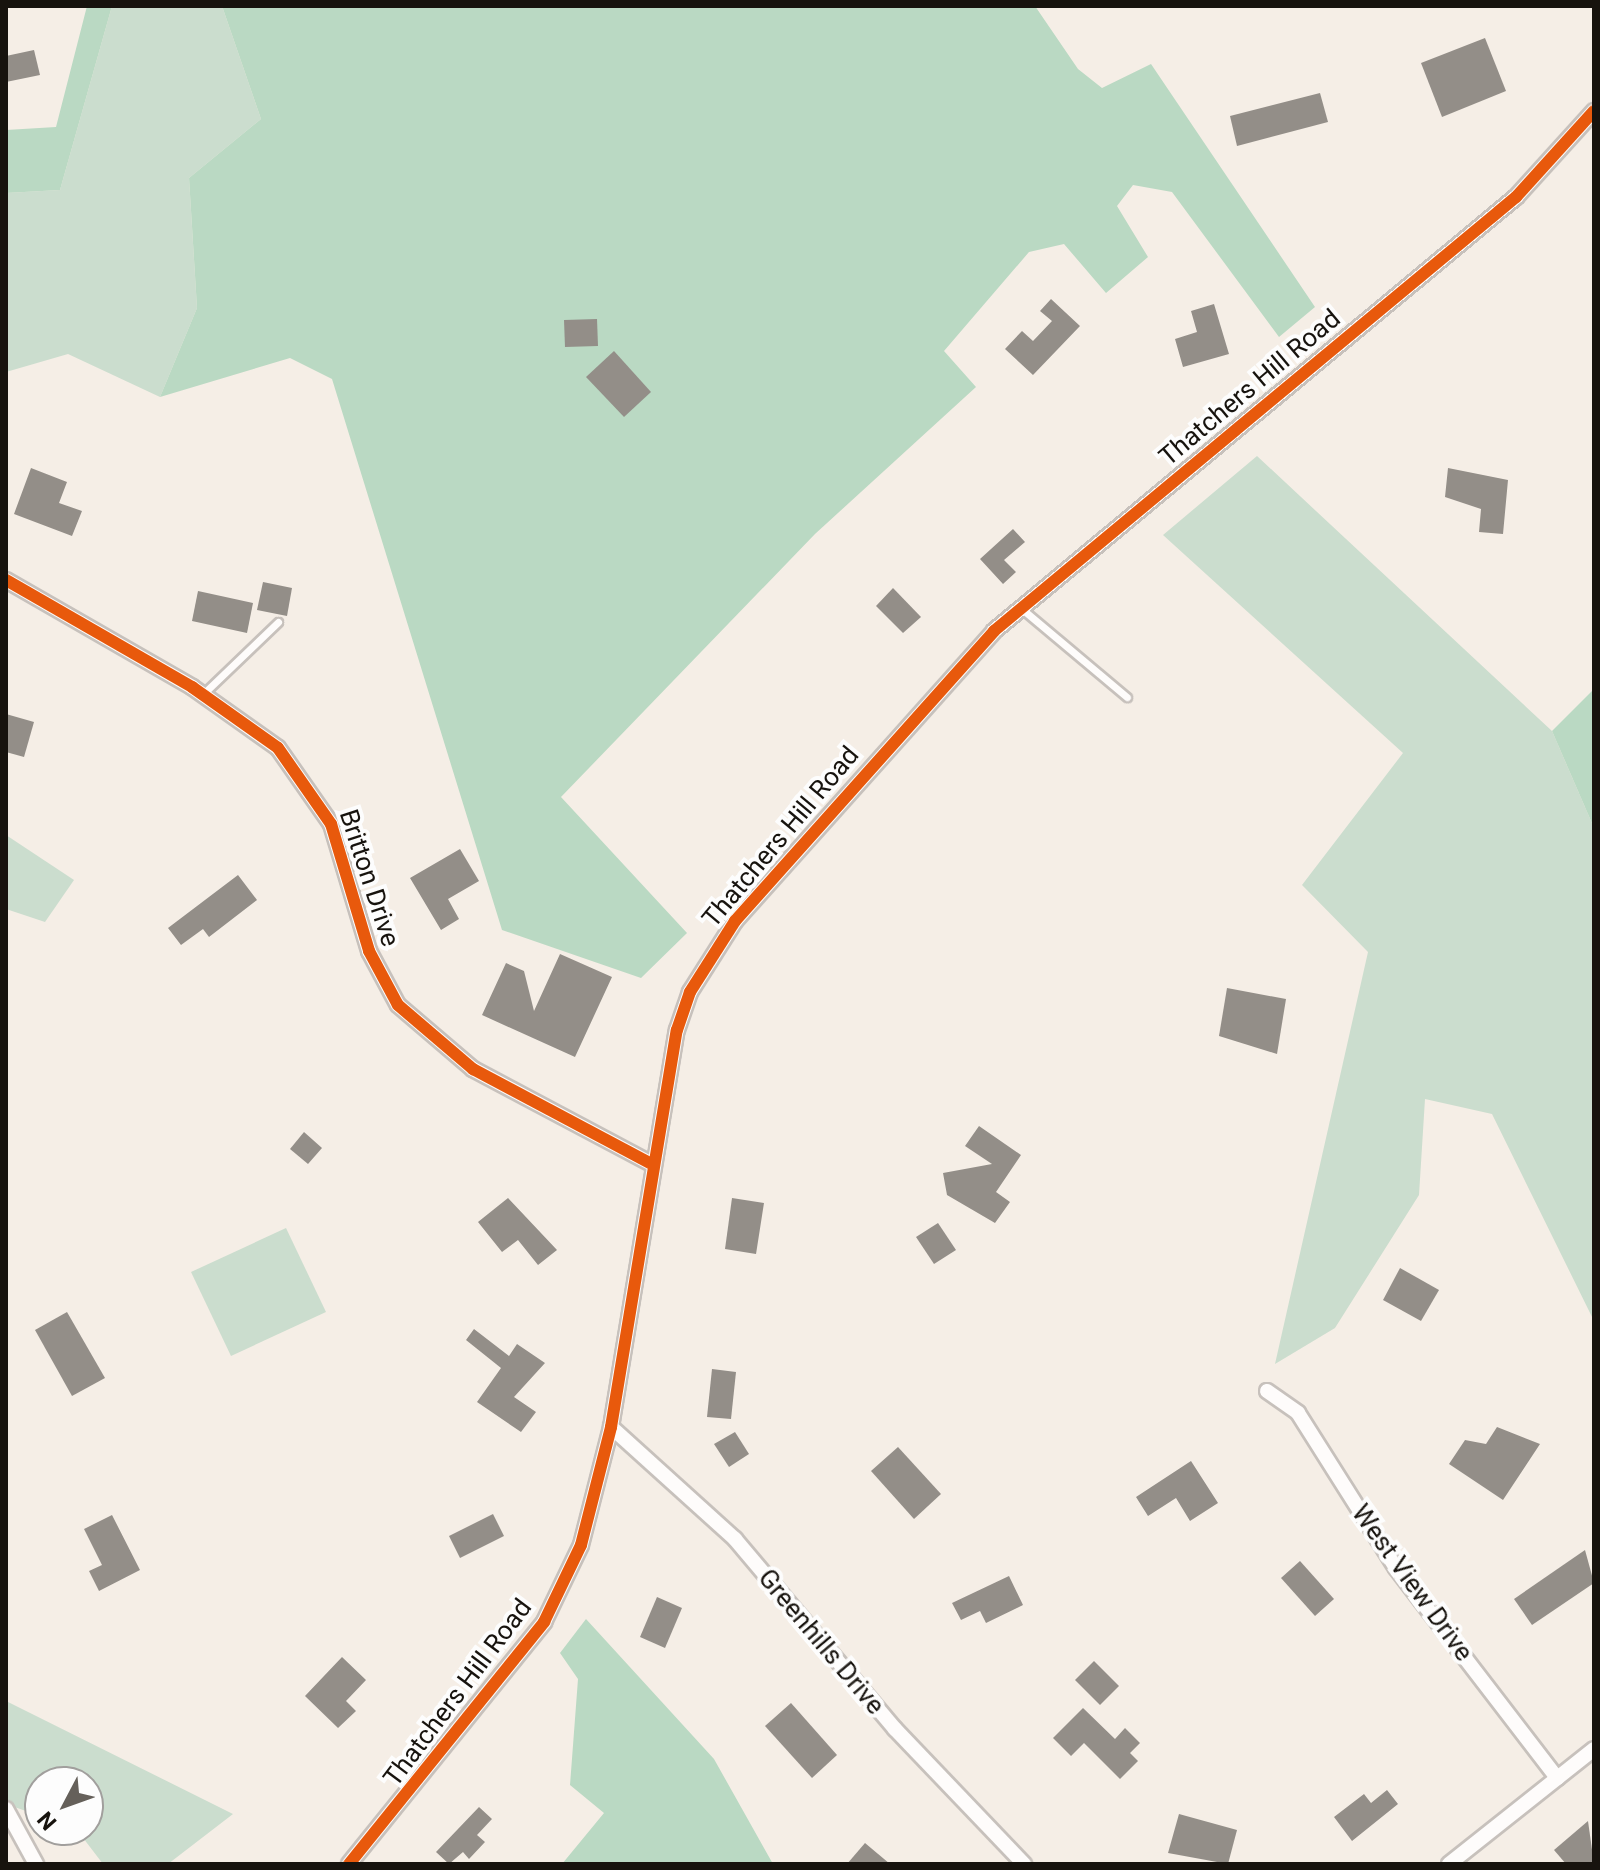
<!DOCTYPE html>
<html>
<head>
<meta charset="utf-8">
<style>
  body { margin:0 }
  #map { position:relative; width:1600px; height:1870px; overflow:hidden; background:#f5eee6; font-family:Roboto,sans-serif }
  div>[style] { position:absolute }
  [style*='--x'] { left:calc(var(--x)*1px); top:calc(var(--y)*1px); width:calc(var(--w)*1px); rotate:calc(var(--a)*1deg) }
  .green>* { inset:0; background:#cbddce }
  .forest>* { inset:0; background:#bad9c3 }
  .building>* { inset:0; background:#938e88 }
  .roads { filter:drop-shadow(2px 0 #c7c1bc) drop-shadow(-2px 0 #c7c1bc) drop-shadow(0 2px #c7c1bc) drop-shadow(0 -2px #c7c1bc) }
  .service>* { height:7px; margin:-3.5px; padding:0 3.5px; transform-origin:3.5px; border-radius:3.5px; background:#fefcfb }
  .minor>* { height:14px; margin:-7px; padding:0 7px; transform-origin:7px; border-radius:7px; background:#fefcfb }
  .cycleway>* { height:12px; margin:-6px; padding:0 6px; transform-origin:6px; border-radius:6px; background:#e8590c }
  span { translate:-50% -50%; white-space:nowrap; text-align:center; line-height:1.15; -webkit-text-stroke:8px #fdfdfd; paint-order:stroke }
  .street-label { font-size:26px; color:#17130e }
  .frame { position:absolute; inset:0; border:8px solid #17130e; pointer-events:none }
  .north { position:absolute; left:24px; top:1766px; width:80px; height:80px; box-sizing:border-box; background:#fdfdfd; border:2px solid #a19f9d; border-radius:50%; rotate:229deg; font-size:22px; font-weight:700; line-height:32px; text-align:center; color:#17130e }
  .north::after { content:''; display:block; margin:auto; width:28px; height:36px; background:#65605a; clip-path:polygon(50% 0,100% 100%,50% 72%,0 100%) }
</style>
</head>
<body>
<div id="map">
  <div class="green">
    <i style="clip-path:polygon(112px 6px,222px 6px,261px 119px,189px 178px,197px 308px,160px 397px,68px 354px,6px 372px,6px 193px,60px 190px)"></i>
    <i style="clip-path:polygon(1257px 456px,1552px 731px,1594px 828px,1594px 1321px,1492px 1114px,1425px 1099px,1419px 1195px,1335px 1328px,1275px 1364px,1368px 952px,1302px 885px,1403px 753px,1163px 535px)"></i>
    <i style="clip-path:polygon(6px 835px,74px 880px,45px 922px,6px 909px)"></i>
    <i style="clip-path:polygon(286px 1228px,326px 1312px,231px 1356px,191px 1272px)"></i>
    <i style="clip-path:polygon(6px 1701px,233px 1814px,168px 1864px,103px 1864px,77px 1830px,88px 1830px,88px 1782px,40px 1782px,40px 1816px,6px 1804px)"></i>
  </div>
  <div class="forest">
    <i style="clip-path:polygon(87px 6px,112px 6px,60px 190px,6px 193px,6px 130px,56px 127px)"></i>
    <i style="clip-path:polygon(222px 6px,1035px 6px,1078px 69px,1102px 88px,1151px 64px,1315px 307px,1279px 337px,1172px 192px,1133px 185px,1117px 206px,1148px 257px,1106px 293px,1064px 244px,1029px 252px,944px 351px,976px 387px,815px 534px,561px 797px,687px 933px,641px 978px,502px 930px,332px 379px,290px 358px,160px 397px,197px 308px,189px 178px,261px 119px)"></i>
    <i style="clip-path:polygon(1594px 689px,1594px 828px,1552px 731px)"></i>
    <i style="clip-path:polygon(586px 1619px,714px 1759px,773px 1864px,562px 1864px,604px 1813px,570px 1785px,578px 1679px,560px 1653px)"></i>
  </div>
  <div class="building">
    <i style="clip-path:polygon(1485px 38px,1506px 91px,1442px 117px,1421px 63px)"></i>
    <i style="clip-path:polygon(34px 50px,40px 75px,6px 82px,6px 56px)"></i>
    <i style="clip-path:polygon(1320px 93px,1328px 122px,1237px 146px,1230px 116px)"></i>
    <i style="clip-path:polygon(1051px 299px,1080px 326px,1033px 375px,1005px 349px,1022px 331px,1033px 341px,1052px 321px,1040px 311px)"></i>
    <i style="clip-path:polygon(1214px 304px,1229px 354px,1183px 367px,1175px 339px,1197px 332px,1191px 311px)"></i>
    <i style="clip-path:polygon(597px 319px,598px 346px,565px 347px,564px 320px)"></i>
    <i style="clip-path:polygon(614px 351px,651px 392px,624px 417px,586px 377px)"></i>
    <i style="clip-path:polygon(31px 468px,67px 482px,59px 503px,82px 511px,72px 536px,14px 514px)"></i>
    <i style="clip-path:polygon(1448px 468px,1508px 480px,1503px 534px,1479px 532px,1481px 509px,1445px 497px)"></i>
    <i style="clip-path:polygon(1013px 529px,1025px 542px,1004px 560px,1016px 572px,1003px 584px,980px 559px)"></i>
    <i style="clip-path:polygon(263px 582px,292px 588px,287px 616px,257px 610px)"></i>
    <i style="clip-path:polygon(893px 588px,921px 617px,903px 633px,876px 606px)"></i>
    <i style="clip-path:polygon(198px 591px,253px 603px,247px 633px,192px 621px)"></i>
    <i style="clip-path:polygon(6px 714px,34px 722px,24px 757px,6px 752px)"></i>
    <i style="clip-path:polygon(460px 849px,479px 881px,448px 899px,459px 919px,441px 930px,410px 878px)"></i>
    <i style="clip-path:polygon(238px 875px,257px 900px,209px 937px,203px 929px,181px 945px,168px 928px)"></i>
    <i style="clip-path:polygon(560px 954px,612px 977px,575px 1057px,482px 1015px,506px 963px,524px 971px,534px 1011px)"></i>
    <i style="clip-path:polygon(1227px 988px,1286px 999px,1277px 1054px,1219px 1036px)"></i>
    <i style="clip-path:polygon(979px 1126px,1021px 1155px,996px 1192px,1010px 1202px,995px 1223px,947px 1195px,943px 1173px,992px 1164px,965px 1146px)"></i>
    <i style="clip-path:polygon(304px 1132px,322px 1148px,308px 1164px,290px 1149px)"></i>
    <i style="clip-path:polygon(508px 1198px,557px 1250px,538px 1265px,518px 1240px,502px 1252px,478px 1222px)"></i>
    <i style="clip-path:polygon(732px 1198px,764px 1203px,756px 1254px,725px 1249px)"></i>
    <i style="clip-path:polygon(938px 1223px,956px 1250px,934px 1264px,916px 1237px)"></i>
    <i style="clip-path:polygon(1400px 1268px,1439px 1290px,1421px 1321px,1383px 1300px)"></i>
    <i style="clip-path:polygon(67px 1312px,105px 1378px,72px 1396px,35px 1330px)"></i>
    <i style="clip-path:polygon(474px 1329px,509px 1356px,517px 1344px,545px 1363px,514px 1397px,536px 1412px,521px 1432px,477px 1402px,501px 1368px,466px 1340px)"></i>
    <i style="clip-path:polygon(712px 1369px,736px 1372px,731px 1419px,707px 1417px)"></i>
    <i style="clip-path:polygon(1497px 1427px,1540px 1444px,1503px 1500px,1449px 1464px,1465px 1440px,1486px 1444px)"></i>
    <i style="clip-path:polygon(735px 1432px,749px 1454px,729px 1467px,714px 1444px)"></i>
    <i style="clip-path:polygon(898px 1447px,941px 1494px,914px 1519px,871px 1471px)"></i>
    <i style="clip-path:polygon(1191px 1461px,1218px 1503px,1190px 1521px,1176px 1498px,1148px 1516px,1136px 1497px)"></i>
    <i style="clip-path:polygon(493px 1514px,504px 1536px,460px 1558px,449px 1536px)"></i>
    <i style="clip-path:polygon(112px 1515px,140px 1570px,99px 1591px,89px 1571px,102px 1565px,84px 1529px)"></i>
    <i style="clip-path:polygon(1585px 1550px,1594px 1583px,1532px 1625px,1514px 1599px)"></i>
    <i style="clip-path:polygon(1300px 1561px,1334px 1599px,1315px 1616px,1281px 1578px)"></i>
    <i style="clip-path:polygon(1009px 1576px,1023px 1605px,986px 1623px,980px 1611px,961px 1620px,952px 1603px)"></i>
    <i style="clip-path:polygon(657px 1597px,682px 1608px,665px 1648px,640px 1637px)"></i>
    <i style="clip-path:polygon(342px 1657px,366px 1680px,346px 1701px,356px 1711px,338px 1728px,305px 1696px)"></i>
    <i style="clip-path:polygon(1094px 1661px,1119px 1686px,1100px 1705px,1075px 1680px)"></i>
    <i style="clip-path:polygon(791px 1703px,837px 1755px,812px 1778px,765px 1726px)"></i>
    <i style="clip-path:polygon(1083px 1708px,1115px 1739px,1125px 1728px,1140px 1743px,1130px 1753px,1138px 1761px,1120px 1779px,1084px 1743px,1071px 1756px,1053px 1738px)"></i>
    <i style="clip-path:polygon(1387px 1790px,1398px 1804px,1352px 1841px,1334px 1817px,1364px 1794px,1371px 1803px)"></i>
    <i style="clip-path:polygon(479px 1807px,492px 1819px,477px 1835px,485px 1842px,469px 1859px,463px 1852px,449px 1864px,436px 1852px)"></i>
    <i style="clip-path:polygon(1179px 1814px,1237px 1830px,1228px 1864px,1168px 1853px)"></i>
    <i style="clip-path:polygon(1588px 1821px,1594px 1864px,1566px 1864px,1554px 1850px)"></i>
    <i style="clip-path:polygon(865px 1843px,890px 1864px,847px 1864px)"></i>
  </div>
  <div class="roads">
    <div class="service">
      <i style="--x:1022;--y:609;--w:137;--a:40"></i>
      <i style="--x:203;--y:694;--w:104;--a:-43.8"></i>
    </div>
    <div class="minor">
      <i style="--x:6;--y:580;--w:215;--a:29.9"></i>
      <i style="--x:192;--y:687;--w:105;--a:35.3"></i>
      <i style="--x:278;--y:748;--w:93;--a:55.1"></i>
      <i style="--x:331;--y:824;--w:133;--a:73.3"></i>
      <i style="--x:369;--y:951;--w:61;--a:61.8"></i>
      <i style="--x:398;--y:1005;--w:99;--a:40.5"></i>
      <i style="--x:473;--y:1069;--w:200;--a:28"></i>
      <i style="--x:1267;--y:1391;--w:38;--a:35"></i>
      <i style="--x:1298;--y:1413;--w:183;--a:57.7"></i>
      <i style="--x:1396;--y:1568;--w:265;--a:52.5"></i>
      <i style="--x:611;--y:1427;--w:167;--a:42.1"></i>
      <i style="--x:735;--y:1539;--w:248;--a:49.9"></i>
      <i style="--x:895;--y:1729;--w:187;--a:46.3"></i>
      <i style="--x:6;--y:1809;--w:63;--a:61.4"></i>
      <i style="--x:349;--y:1864;--w:311;--a:-51.1"></i>
      <i style="--x:544;--y:1622;--w:85;--a:-64.3"></i>
      <i style="--x:581;--y:1545;--w:122;--a:-75.7"></i>
      <i style="--x:611;--y:1427;--w:402;--a:-80.6"></i>
      <i style="--x:677;--y:1030;--w:40;--a:-71.1"></i>
      <i style="--x:690;--y:992;--w:84;--a:-57.6"></i>
      <i style="--x:735;--y:921;--w:389;--a:-48.2"></i>
      <i style="--x:994;--y:631;--w:679;--a:-39.74"></i>
      <i style="--x:1516;--y:197;--w:116;--a:-47.8"></i>
      <i style="--x:1449;--y:1864;--w:185;--a:-38.4"></i>
    </div>
  </div>
  <div class="cycleway">
    <i style="--x:6;--y:580;--w:215;--a:29.9"></i>
    <i style="--x:192;--y:687;--w:105;--a:35.3"></i>
    <i style="--x:278;--y:748;--w:93;--a:55.1"></i>
    <i style="--x:331;--y:824;--w:133;--a:73.3"></i>
    <i style="--x:369;--y:951;--w:61;--a:61.8"></i>
    <i style="--x:398;--y:1005;--w:99;--a:40.5"></i>
    <i style="--x:473;--y:1069;--w:200;--a:28"></i>
    <i style="--x:349;--y:1864;--w:311;--a:-51.1"></i>
    <i style="--x:544;--y:1622;--w:85;--a:-64.3"></i>
    <i style="--x:581;--y:1545;--w:122;--a:-75.7"></i>
    <i style="--x:611;--y:1427;--w:402;--a:-80.6"></i>
    <i style="--x:677;--y:1030;--w:40;--a:-71.1"></i>
    <i style="--x:690;--y:992;--w:84;--a:-57.6"></i>
    <i style="--x:735;--y:921;--w:389;--a:-48.2"></i>
    <i style="--x:994;--y:631;--w:679;--a:-39.74"></i>
    <i style="--x:1516;--y:197;--w:116;--a:-47.8"></i>
  </div>
  <div class="street-label">
    <span style="left:1250px;top:388px;rotate:-40deg">Thatchers Hill Road</span>
    <span style="left:781px;top:837px;rotate:-50deg">Thatchers Hill Road</span>
    <span style="left:369px;top:878px;rotate:72deg">Britton Drive</span>
    <span style="left:1412px;top:1583px;rotate:54deg">West View Drive</span>
    <span style="left:821px;top:1642px;rotate:50deg">Greenhills Drive</span>
    <span style="left:458px;top:1693px;rotate:-53deg">Thatchers Hill Road</span>
  </div>
  <div class="frame"></div>
  <div class="north">N</div>
</div>
</body>
</html>
